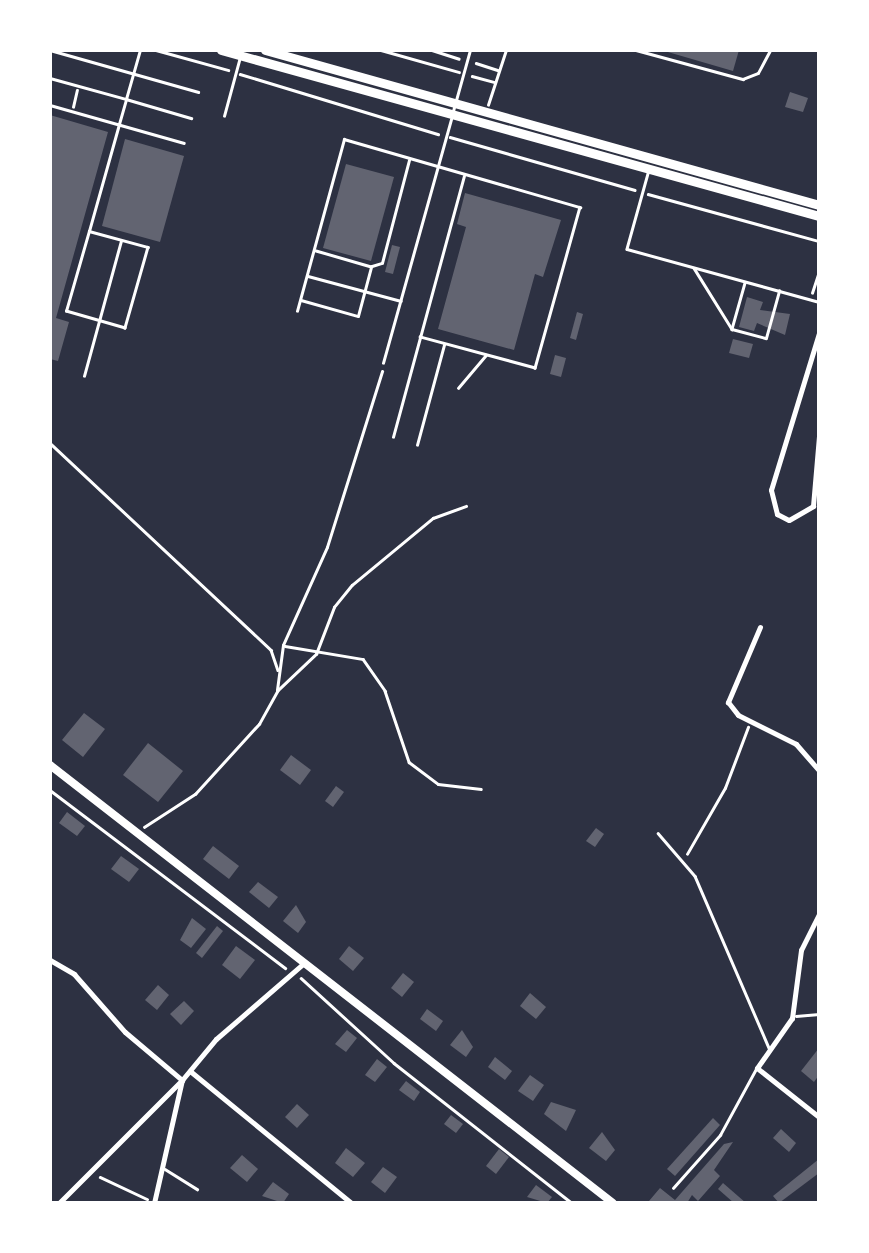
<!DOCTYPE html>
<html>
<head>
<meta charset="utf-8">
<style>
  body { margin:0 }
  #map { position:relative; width:869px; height:1253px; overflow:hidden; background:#2d3142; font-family:"Exo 2",sans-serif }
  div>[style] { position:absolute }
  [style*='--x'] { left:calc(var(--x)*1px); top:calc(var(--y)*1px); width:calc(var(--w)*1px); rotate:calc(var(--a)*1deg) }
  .building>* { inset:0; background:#626471 }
  .path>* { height:2.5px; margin:-1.25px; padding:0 1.25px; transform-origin:1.25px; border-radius:1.25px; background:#fff }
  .service>* { height:2.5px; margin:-1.25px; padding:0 1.25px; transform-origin:1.25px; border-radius:1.25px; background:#fff }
  .minor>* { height:5px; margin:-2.5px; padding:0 2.5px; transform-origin:2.5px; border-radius:2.5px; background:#fff }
  .secondary>* { height:8px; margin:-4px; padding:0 4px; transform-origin:4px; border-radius:4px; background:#fff }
  .primary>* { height:9px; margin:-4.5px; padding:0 4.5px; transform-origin:4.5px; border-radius:4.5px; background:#fff }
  span { translate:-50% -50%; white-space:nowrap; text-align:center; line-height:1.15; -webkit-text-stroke:8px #fff; paint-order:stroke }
  .frame { position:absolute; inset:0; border:52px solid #fff; pointer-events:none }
</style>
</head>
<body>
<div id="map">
  <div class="building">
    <i style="clip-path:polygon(661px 50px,739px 50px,733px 71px)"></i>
    <i style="clip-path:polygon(790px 92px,808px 98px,803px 112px,785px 107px)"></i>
    <i style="clip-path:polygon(50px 115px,108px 132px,56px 318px,69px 322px,58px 361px,50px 359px)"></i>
    <i style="clip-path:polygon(125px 139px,184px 156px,160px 242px,102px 226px)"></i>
    <i style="clip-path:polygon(346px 164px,394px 177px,371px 261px,323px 248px)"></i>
    <i style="clip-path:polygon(465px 193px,561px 220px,543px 277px,535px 274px,514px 350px,438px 329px,466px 227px,457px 224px)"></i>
    <i style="clip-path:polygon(392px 245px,400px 247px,393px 274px,385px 272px)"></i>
    <i style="clip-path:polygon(747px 297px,763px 302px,760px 310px,790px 314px,785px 335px,757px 323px,754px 331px,739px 327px)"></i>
    <i style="clip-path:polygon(577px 312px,583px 314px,576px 340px,570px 338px)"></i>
    <i style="clip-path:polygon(733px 339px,753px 344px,749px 358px,729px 353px)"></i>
    <i style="clip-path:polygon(555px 355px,566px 358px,561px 377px,550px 374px)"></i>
    <i style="clip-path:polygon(84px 713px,105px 729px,83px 757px,62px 740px)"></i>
    <i style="clip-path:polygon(148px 743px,183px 771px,158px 802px,123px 775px)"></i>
    <i style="clip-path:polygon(291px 755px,311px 770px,300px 785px,280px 770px)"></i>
    <i style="clip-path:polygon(336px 786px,344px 792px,333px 807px,325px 801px)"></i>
    <i style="clip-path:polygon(67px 812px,85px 826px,77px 836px,59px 823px)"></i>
    <i style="clip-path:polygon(596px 828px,604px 834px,595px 847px,586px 841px)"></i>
    <i style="clip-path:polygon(213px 846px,239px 866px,229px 879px,203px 859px)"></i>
    <i style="clip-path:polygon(121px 856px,139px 869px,129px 882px,111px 869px)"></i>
    <i style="clip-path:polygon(258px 882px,278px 897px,269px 908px,249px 892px)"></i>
    <i style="clip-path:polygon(296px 905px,306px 922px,298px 933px,283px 921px)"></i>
    <i style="clip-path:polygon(192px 918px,206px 929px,191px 948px,180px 940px)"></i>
    <i style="clip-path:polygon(217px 926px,223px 931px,202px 958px,196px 953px)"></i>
    <i style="clip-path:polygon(236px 946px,255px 960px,240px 979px,222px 965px)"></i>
    <i style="clip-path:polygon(349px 946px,364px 958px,353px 971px,339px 959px)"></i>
    <i style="clip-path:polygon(403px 973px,414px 982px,402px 997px,391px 988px)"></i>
    <i style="clip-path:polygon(158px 985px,169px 995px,157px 1010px,145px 1000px)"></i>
    <i style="clip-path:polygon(530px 993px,546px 1007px,536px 1019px,520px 1006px)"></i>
    <i style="clip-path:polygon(184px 1001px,194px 1011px,181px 1025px,170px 1014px)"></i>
    <i style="clip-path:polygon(427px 1009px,443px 1021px,436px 1031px,420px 1019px)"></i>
    <i style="clip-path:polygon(347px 1030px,357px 1038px,346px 1052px,335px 1044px)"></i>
    <i style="clip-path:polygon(462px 1030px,473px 1047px,466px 1057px,450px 1045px)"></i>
    <i style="clip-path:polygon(819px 1048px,819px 1075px,814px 1082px,801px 1071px)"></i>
    <i style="clip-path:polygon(495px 1057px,512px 1071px,505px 1080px,488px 1067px)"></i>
    <i style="clip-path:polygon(377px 1059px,387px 1067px,375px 1082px,365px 1075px)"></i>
    <i style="clip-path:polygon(530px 1075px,544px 1085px,533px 1101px,518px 1091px)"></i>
    <i style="clip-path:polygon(406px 1081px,420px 1092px,414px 1101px,399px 1090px)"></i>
    <i style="clip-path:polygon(551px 1102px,576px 1110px,566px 1131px,544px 1114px)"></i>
    <i style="clip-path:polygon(297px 1104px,309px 1115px,297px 1128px,285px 1117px)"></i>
    <i style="clip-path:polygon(451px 1115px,463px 1124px,456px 1133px,444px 1124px)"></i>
    <i style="clip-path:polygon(713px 1118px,720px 1125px,675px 1176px,667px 1169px)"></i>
    <i style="clip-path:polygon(781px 1129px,796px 1143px,789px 1152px,773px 1138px)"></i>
    <i style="clip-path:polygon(602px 1132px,615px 1150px,606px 1161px,589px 1148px)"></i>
    <i style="clip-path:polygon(733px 1142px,714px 1170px,720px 1176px,698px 1201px,692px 1195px,687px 1203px,649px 1201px,660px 1188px,675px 1200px,724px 1144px)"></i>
    <i style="clip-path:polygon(346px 1148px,365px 1163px,353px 1177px,335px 1163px)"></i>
    <i style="clip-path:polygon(499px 1149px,509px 1157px,496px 1174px,486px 1166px)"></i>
    <i style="clip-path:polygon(242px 1155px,258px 1169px,247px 1182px,230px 1168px)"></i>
    <i style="clip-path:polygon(819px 1159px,819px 1173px,779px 1203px,773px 1196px)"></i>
    <i style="clip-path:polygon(383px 1167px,397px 1177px,385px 1193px,371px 1182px)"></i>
    <i style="clip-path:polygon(273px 1182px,289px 1194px,283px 1203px,262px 1196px)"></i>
    <i style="clip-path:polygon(723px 1183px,746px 1203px,734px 1203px,718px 1189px)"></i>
    <i style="clip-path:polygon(536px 1185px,552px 1197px,547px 1203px,527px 1197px)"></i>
  </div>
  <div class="path">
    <i style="--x:156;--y:50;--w:75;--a:15.5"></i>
    <i style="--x:381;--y:50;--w:81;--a:15.8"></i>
    <i style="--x:432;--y:50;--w:28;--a:18"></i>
    <i style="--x:476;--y:63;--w:23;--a:18"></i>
    <i style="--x:240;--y:74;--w:207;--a:16.9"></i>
    <i style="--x:472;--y:76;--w:24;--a:15"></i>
    <i style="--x:488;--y:105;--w:58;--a:-71.9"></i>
    <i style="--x:73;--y:107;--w:17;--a:-77"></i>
    <i style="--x:450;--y:137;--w:192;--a:16"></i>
    <i style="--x:648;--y:194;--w:177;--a:15.4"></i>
    <i style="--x:812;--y:293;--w:22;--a:-72"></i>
    <i style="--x:50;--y:443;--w:303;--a:43.1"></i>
    <i style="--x:271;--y:650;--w:21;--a:71"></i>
    <i style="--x:285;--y:646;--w:79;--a:9.5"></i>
    <i style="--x:363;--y:659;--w:39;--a:55"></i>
    <i style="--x:385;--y:691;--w:75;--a:71.3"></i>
    <i style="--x:409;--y:762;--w:36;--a:37"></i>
    <i style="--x:438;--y:784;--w:43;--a:6.6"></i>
    <i style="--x:277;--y:690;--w:45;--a:-82.4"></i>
    <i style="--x:283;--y:645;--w:107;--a:-65.8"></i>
    <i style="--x:327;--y:547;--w:184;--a:-72.6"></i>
    <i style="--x:50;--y:790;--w:295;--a:37.1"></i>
    <i style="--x:144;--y:827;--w:61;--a:-32.9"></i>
    <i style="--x:195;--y:794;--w:95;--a:-47.6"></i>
    <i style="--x:259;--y:724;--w:38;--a:-61"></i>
    <i style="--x:277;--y:691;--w:54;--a:-43.5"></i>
    <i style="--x:316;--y:654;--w:50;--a:-69"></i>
    <i style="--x:334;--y:607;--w:28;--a:-51"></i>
    <i style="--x:352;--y:585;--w:105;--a:-39.6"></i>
    <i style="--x:433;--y:518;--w:35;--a:-20"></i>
    <i style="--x:687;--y:854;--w:76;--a:-60.1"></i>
    <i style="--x:725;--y:788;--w:65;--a:-69.3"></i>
    <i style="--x:301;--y:978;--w:126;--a:42.4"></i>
    <i style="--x:394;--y:1063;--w:226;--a:38.2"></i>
    <i style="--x:100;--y:1177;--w:52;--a:25.1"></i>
  </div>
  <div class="service">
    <i style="--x:50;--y:50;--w:154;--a:15.8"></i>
    <i style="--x:636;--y:50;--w:111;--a:15.2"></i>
    <i style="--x:743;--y:79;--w:16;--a:-22"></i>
    <i style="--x:758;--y:73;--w:26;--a:-62"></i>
    <i style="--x:50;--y:78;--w:79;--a:15.4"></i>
    <i style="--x:126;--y:99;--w:51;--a:-74.1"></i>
    <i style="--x:50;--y:105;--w:139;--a:15.8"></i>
    <i style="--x:453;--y:111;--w:63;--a:-74.4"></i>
    <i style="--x:224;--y:116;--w:61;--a:-74.8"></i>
    <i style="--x:649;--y:170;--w:82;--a:105.6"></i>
    <i style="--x:627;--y:249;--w:199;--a:15.4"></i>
    <i style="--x:89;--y:231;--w:61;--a:15.2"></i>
    <i style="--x:148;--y:247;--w:84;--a:105.9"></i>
    <i style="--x:125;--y:328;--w:61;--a:-163.9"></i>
    <i style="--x:66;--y:311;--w:83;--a:-74"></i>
    <i style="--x:89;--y:231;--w:111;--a:-74.3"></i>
    <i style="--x:119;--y:124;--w:26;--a:-74"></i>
    <i style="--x:126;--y:99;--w:68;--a:16.3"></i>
    <i style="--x:372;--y:266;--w:10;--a:-17"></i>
    <i style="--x:382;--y:263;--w:106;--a:-75.3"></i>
    <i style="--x:694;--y:268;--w:72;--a:58.1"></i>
    <i style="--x:308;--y:276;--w:96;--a:15"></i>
    <i style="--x:745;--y:283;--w:48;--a:105.8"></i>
    <i style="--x:732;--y:329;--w:35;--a:15"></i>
    <i style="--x:766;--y:338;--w:49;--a:-74.5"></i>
    <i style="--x:301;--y:300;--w:59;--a:15.7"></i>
    <i style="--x:358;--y:316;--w:51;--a:-75.1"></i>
    <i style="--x:371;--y:267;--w:57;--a:-163.8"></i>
    <i style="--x:297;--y:311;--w:178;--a:-74.7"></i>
    <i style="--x:344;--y:139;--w:246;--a:16.1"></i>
    <i style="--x:580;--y:207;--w:167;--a:105.6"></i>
    <i style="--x:535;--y:368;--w:119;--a:-164.9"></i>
    <i style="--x:383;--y:363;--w:253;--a:-74.4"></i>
    <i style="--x:84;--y:376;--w:140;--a:-74.7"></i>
    <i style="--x:458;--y:388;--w:43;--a:-49.7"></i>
    <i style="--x:393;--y:437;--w:270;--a:-74.8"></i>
    <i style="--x:417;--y:445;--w:104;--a:-74.9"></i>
    <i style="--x:658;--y:833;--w:57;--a:49.3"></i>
    <i style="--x:695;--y:876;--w:187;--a:66.7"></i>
    <i style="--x:796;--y:1016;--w:23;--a:-5"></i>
    <i style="--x:165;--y:1169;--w:38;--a:32"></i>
    <i style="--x:673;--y:1188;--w:71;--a:-48.4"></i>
    <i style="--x:720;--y:1135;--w:75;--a:-61.4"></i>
  </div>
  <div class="minor">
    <i style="--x:819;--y:333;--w:164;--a:107"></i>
    <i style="--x:771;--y:490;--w:25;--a:76"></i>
    <i style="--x:777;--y:514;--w:13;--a:27"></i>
    <i style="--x:789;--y:520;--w:28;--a:-30"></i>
    <i style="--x:813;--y:506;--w:70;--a:-85.1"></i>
    <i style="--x:760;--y:627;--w:82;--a:113.1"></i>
    <i style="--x:728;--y:702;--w:16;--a:52"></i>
    <i style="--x:738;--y:715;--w:65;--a:26.6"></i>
    <i style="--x:796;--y:744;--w:35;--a:49"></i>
    <i style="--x:819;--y:914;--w:40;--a:116.6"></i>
    <i style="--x:801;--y:950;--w:69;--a:97.5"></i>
    <i style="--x:792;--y:1018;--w:61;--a:125"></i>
    <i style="--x:757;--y:1068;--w:79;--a:38.3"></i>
    <i style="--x:50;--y:960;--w:28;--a:30"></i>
    <i style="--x:74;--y:974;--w:77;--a:48.7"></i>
    <i style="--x:125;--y:1032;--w:75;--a:40.1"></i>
    <i style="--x:182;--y:1080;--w:174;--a:135"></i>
    <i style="--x:190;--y:1071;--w:208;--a:39.3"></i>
    <i style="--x:154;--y:1203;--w:126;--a:-77.2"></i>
    <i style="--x:182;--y:1080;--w:53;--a:-50.3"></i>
    <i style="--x:216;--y:1039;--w:116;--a:-40.8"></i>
  </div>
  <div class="secondary">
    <i style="--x:50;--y:765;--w:713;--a:37.88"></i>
  </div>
  <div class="primary">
    <i style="--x:221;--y:50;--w:621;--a:15.51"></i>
    <i style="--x:265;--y:50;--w:575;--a:15.63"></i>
  </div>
  <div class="frame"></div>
</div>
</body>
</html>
